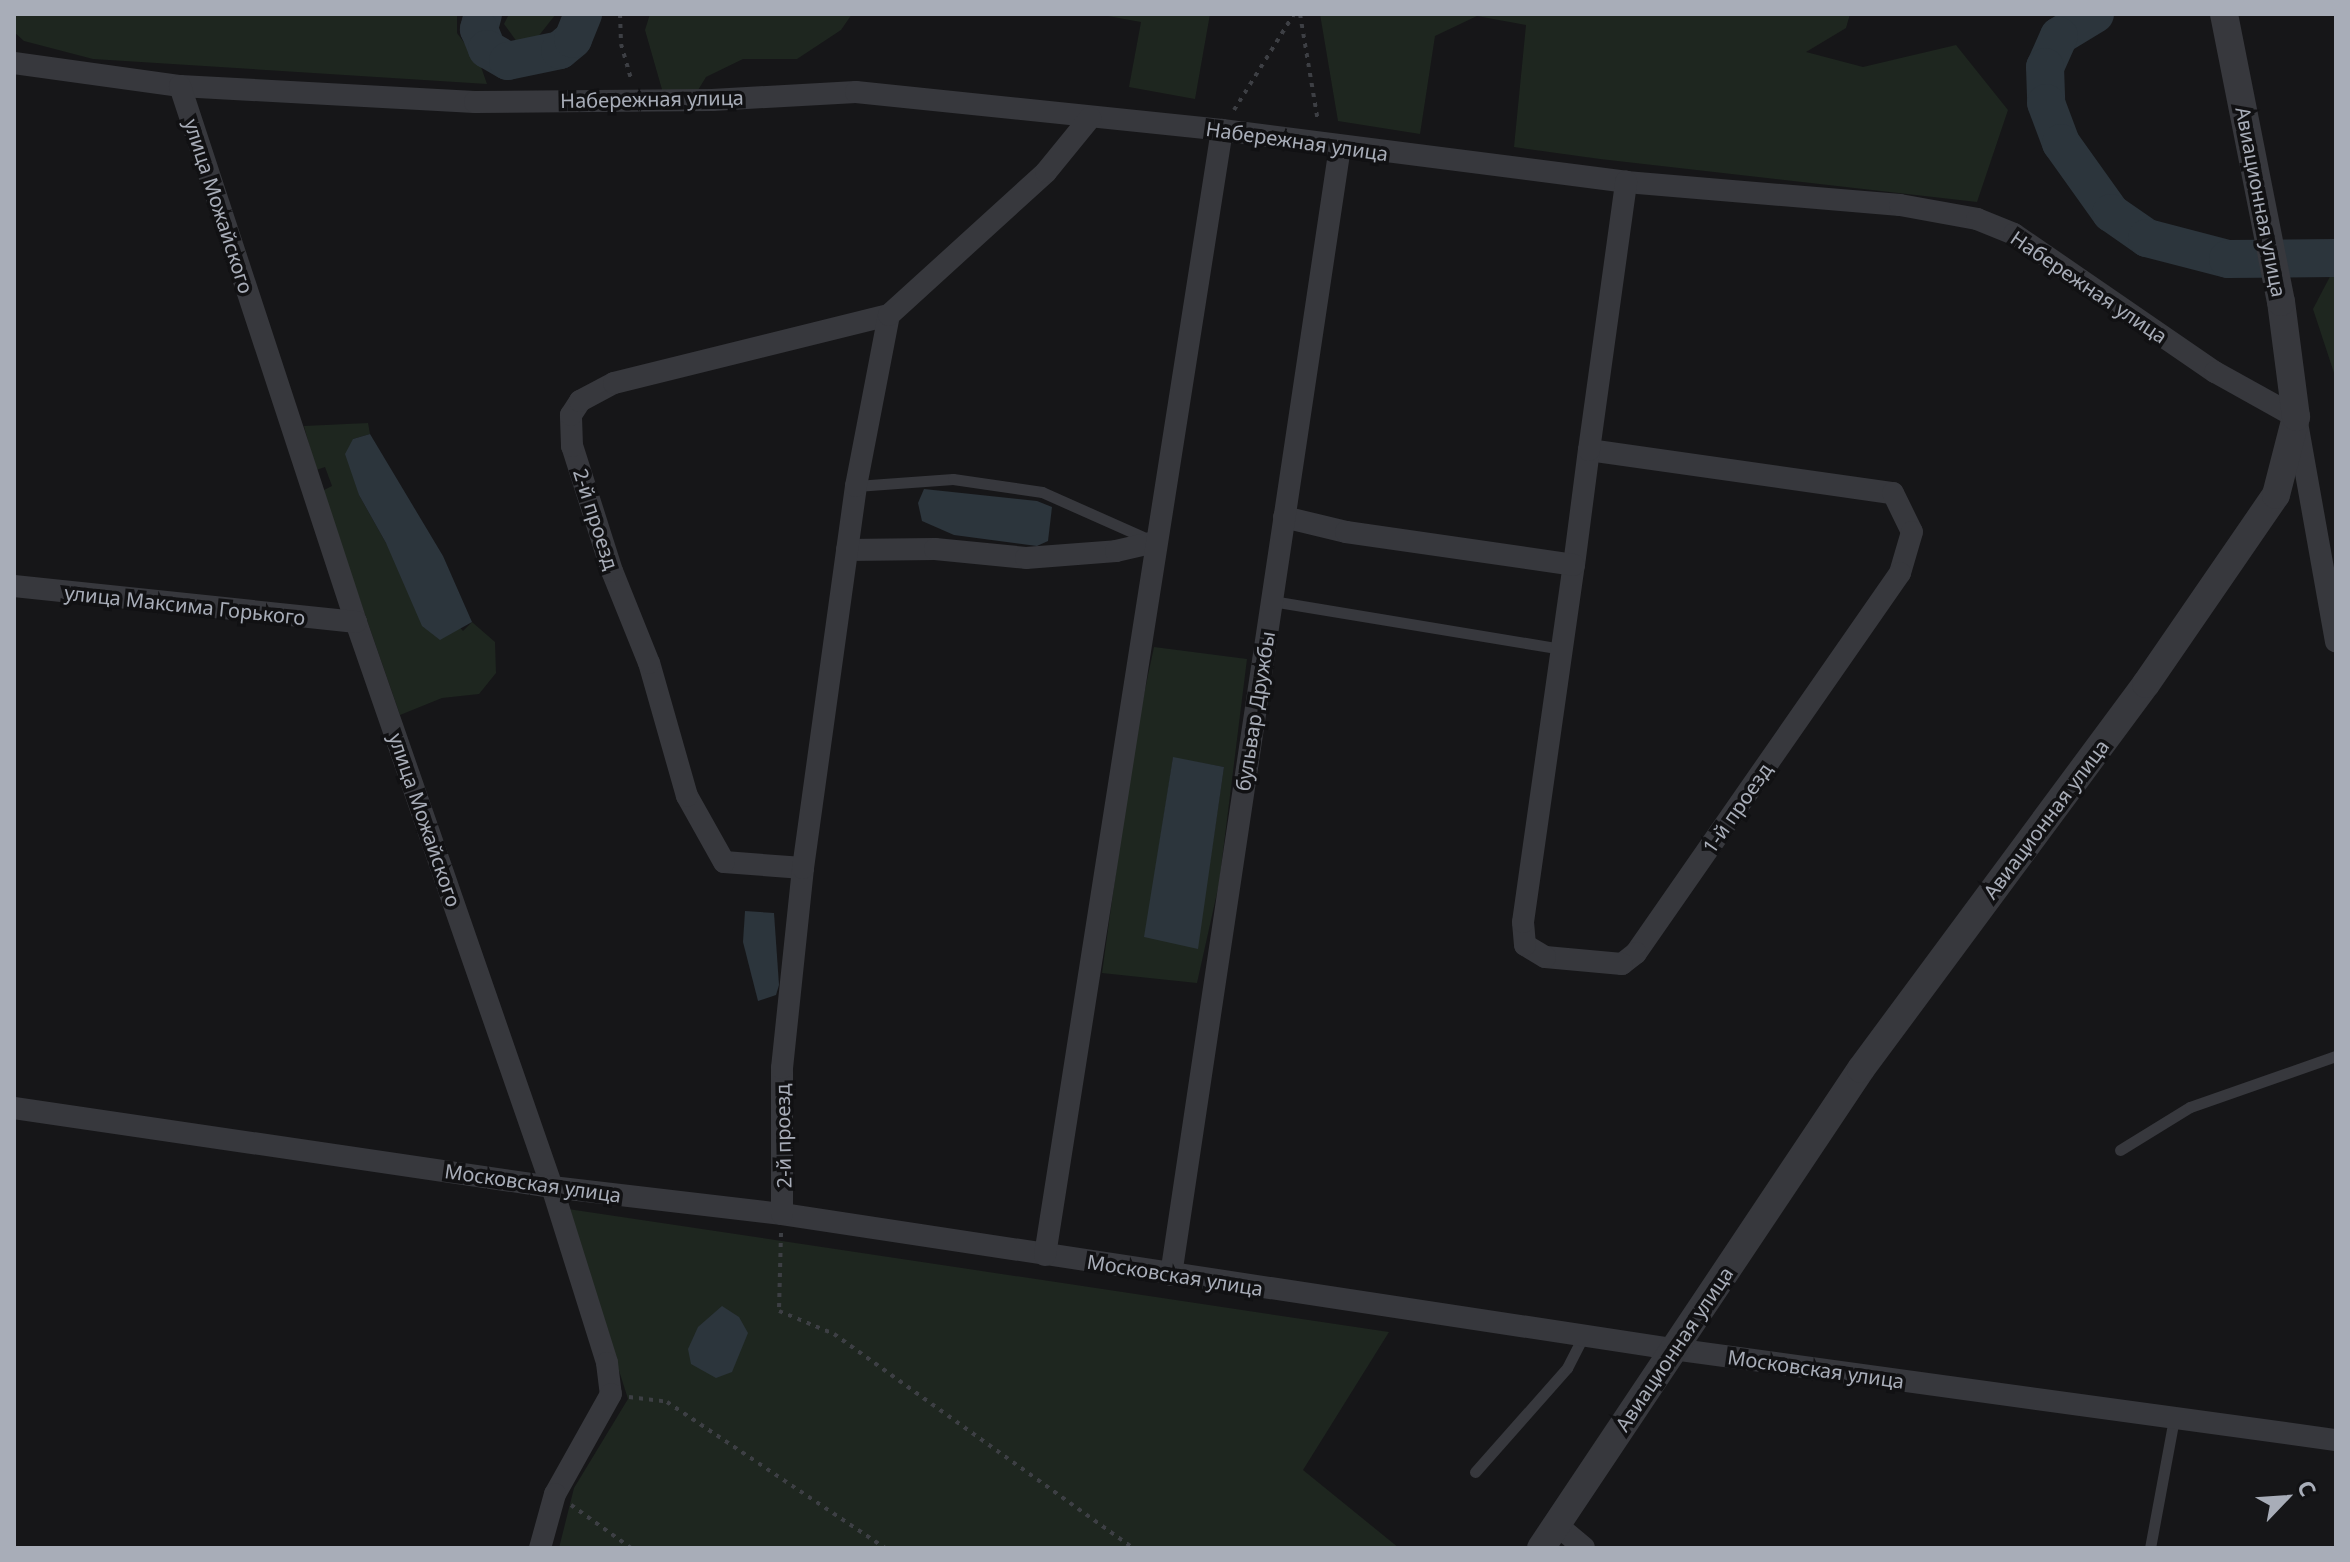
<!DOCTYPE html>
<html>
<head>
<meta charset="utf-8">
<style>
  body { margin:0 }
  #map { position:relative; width:2350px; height:1562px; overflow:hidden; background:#161618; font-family:"Noto Sans",sans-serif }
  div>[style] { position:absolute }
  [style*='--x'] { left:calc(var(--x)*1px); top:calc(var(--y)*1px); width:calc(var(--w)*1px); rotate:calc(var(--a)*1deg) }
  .green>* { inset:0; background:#1e261f }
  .water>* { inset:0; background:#2c353c }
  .river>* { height:38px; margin:-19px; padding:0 19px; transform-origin:19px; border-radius:19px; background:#2c353c }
  .path>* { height:4px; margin-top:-2px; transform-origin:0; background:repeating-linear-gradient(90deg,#3d3f44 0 4px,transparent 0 10px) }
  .service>* { height:11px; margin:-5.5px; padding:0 5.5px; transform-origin:5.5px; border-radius:5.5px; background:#37383d }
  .minor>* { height:22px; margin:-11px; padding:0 11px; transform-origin:11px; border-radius:11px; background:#37383d }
  .tertiary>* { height:28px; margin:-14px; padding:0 14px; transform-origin:14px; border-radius:14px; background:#37383d }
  span { translate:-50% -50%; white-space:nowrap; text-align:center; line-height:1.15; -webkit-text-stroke:7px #111113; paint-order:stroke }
  .street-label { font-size:20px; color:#a8adb8 }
  .frame { position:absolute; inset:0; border:16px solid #a8adb8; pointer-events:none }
  .north { position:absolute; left:2246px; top:1458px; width:80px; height:80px; -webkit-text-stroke:6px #111113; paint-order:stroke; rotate:65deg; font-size:22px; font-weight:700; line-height:32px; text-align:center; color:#a8adb8 }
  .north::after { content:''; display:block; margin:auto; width:28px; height:36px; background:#a8adb8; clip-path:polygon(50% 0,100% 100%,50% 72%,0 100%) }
</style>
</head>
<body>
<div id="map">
  <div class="green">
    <i style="clip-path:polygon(14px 14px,457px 14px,457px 33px,480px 64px,487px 84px,93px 59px,24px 41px,14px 32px)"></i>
    <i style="clip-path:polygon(509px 14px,556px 14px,533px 43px,520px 46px,504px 24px)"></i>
    <i style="clip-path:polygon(650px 14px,852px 14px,841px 30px,797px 59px,743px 59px,706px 77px,692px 100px,665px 100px,645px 30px)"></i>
    <i style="clip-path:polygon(1097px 14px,1210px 14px,1195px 99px,1129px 87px,1141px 22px)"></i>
    <i style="clip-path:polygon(1320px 14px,1850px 14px,1846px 28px,1806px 52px,1863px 67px,1956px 45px,2008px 110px,1977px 202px,1600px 159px,1514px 147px,1526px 25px,1477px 16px,1435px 36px,1420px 134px,1338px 121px)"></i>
    <i style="clip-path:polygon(2336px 265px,2336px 379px,2313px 309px)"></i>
    <i style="clip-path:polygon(368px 423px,370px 434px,353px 439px,359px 495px,386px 543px,463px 631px,472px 622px,495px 642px,496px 673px,479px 694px,442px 698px,400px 715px,322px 491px,332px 486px,325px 467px,316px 470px,304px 426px)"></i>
    <i style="clip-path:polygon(evenodd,1154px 647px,1247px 659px,1219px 884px,1197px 983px,1102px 973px,1134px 741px,1154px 647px,1173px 758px,1224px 767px,1197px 948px,1145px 936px,1173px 758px)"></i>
    <i style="clip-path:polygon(568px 1209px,1389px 1332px,1303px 1470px,1399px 1548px,559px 1548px,574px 1488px,628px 1399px)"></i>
  </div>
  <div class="water">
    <i style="clip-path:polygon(370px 434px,443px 556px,472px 622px,440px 640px,422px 626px,386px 543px,359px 495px,345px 454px,353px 439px)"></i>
    <i style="clip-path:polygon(924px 489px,1037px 501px,1052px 507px,1048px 541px,1037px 546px,954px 535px,922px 521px,918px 503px)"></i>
    <i style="clip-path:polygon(1173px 757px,1224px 767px,1198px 949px,1144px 937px)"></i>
    <i style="clip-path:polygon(745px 911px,774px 913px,779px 985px,776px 995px,758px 1001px,743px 942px)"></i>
    <i style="clip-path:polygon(722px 1306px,739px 1317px,748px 1333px,732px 1372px,716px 1378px,691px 1364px,688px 1349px,698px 1327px)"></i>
  </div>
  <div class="river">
    <i style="--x:483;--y:14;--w:16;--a:105"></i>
    <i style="--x:479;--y:29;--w:22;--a:68"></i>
    <i style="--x:487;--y:49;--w:24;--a:30"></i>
    <i style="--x:508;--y:61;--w:53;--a:-11.9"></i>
    <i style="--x:560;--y:50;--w:17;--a:-40"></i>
    <i style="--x:573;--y:39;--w:27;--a:-68"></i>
    <i style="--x:2095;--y:14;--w:42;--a:148.6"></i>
    <i style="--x:2059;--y:36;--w:34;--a:114"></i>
    <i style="--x:2045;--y:67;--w:36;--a:88"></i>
    <i style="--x:2046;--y:103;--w:43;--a:69.4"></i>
    <i style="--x:2061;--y:143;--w:86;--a:54.5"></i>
    <i style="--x:2111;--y:213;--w:44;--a:34.8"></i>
    <i style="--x:2147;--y:238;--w:84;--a:14.5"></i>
    <i style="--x:2228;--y:259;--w:108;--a:-0.5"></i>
  </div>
  <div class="path">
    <i style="--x:620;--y:14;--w:30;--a:88"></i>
    <i style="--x:621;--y:44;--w:36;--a:74"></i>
    <i style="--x:1300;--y:14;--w:109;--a:80.5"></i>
    <i style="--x:1234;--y:110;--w:113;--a:-58"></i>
    <i style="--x:781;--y:1233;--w:78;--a:91.5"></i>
    <i style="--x:779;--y:1311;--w:60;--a:22.7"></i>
    <i style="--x:834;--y:1334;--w:368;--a:35.6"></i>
    <i style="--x:629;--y:1397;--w:38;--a:7"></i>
    <i style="--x:667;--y:1402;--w:262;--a:33.8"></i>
    <i style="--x:571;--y:1505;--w:74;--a:35.6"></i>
  </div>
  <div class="service">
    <i style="--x:856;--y:486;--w:97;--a:-4.1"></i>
    <i style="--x:953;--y:479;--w:90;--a:8.3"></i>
    <i style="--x:1042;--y:492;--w:120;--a:24"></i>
    <i style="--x:1272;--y:601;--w:293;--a:9.4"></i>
    <i style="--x:2120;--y:1150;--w:82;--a:-31.6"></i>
    <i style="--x:2190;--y:1107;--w:155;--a:-19.3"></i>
    <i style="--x:1475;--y:1472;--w:139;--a:-48.5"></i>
    <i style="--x:1567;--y:1368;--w:36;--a:-63"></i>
    <i style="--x:2150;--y:1548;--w:132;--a:-79.5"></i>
  </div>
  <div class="minor">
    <i style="--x:14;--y:63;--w:168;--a:7.9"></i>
    <i style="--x:180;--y:86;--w:295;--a:3.1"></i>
    <i style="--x:475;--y:102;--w:237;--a:-0.5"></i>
    <i style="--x:712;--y:100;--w:144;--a:-3.2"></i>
    <i style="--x:856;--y:92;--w:368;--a:5.9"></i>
    <i style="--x:1222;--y:130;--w:407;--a:7.3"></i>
    <i style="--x:1626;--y:182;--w:275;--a:4.8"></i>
    <i style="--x:1900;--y:205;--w:78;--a:10.3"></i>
    <i style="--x:1977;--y:219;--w:40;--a:22"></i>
    <i style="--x:2014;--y:234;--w:244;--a:34.5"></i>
    <i style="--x:2215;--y:372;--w:93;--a:29.1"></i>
    <i style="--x:2296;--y:417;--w:228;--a:79.9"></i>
    <i style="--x:180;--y:86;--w:564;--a:71.82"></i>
    <i style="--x:356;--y:622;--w:598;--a:70.87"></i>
    <i style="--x:552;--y:1187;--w:184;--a:72.6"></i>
    <i style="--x:607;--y:1363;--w:31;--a:83"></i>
    <i style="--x:611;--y:1394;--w:115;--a:119.2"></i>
    <i style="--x:555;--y:1494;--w:56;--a:105.5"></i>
    <i style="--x:1589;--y:450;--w:307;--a:8.1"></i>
    <i style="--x:1893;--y:493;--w:43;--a:64"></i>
    <i style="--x:1912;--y:532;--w:43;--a:106.3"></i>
    <i style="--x:1900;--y:573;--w:463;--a:124.8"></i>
    <i style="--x:1636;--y:953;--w:18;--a:142"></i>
    <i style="--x:1622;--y:964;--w:77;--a:-174.8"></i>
    <i style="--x:1545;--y:957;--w:23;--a:-149"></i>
    <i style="--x:1525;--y:945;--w:23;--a:-95"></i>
    <i style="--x:1523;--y:922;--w:361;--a:-81.9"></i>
    <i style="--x:1574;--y:565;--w:116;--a:-82.6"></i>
    <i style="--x:1589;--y:450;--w:271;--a:-82.1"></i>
    <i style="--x:1284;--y:517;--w:64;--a:13.6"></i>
    <i style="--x:1346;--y:532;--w:230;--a:8.2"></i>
    <i style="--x:847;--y:550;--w:88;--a:-0.7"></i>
    <i style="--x:935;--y:549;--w:91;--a:5.6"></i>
    <i style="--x:1026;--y:558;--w:90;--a:-4.4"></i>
    <i style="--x:1116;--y:551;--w:40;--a:-13"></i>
    <i style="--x:14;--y:586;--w:344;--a:6"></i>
    <i style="--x:803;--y:868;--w:79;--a:-175.7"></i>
    <i style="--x:724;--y:862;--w:76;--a:-119.3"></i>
    <i style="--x:687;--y:796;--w:138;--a:-105.9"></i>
    <i style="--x:649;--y:663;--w:99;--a:-111.9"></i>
    <i style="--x:612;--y:571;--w:131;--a:-107.7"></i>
    <i style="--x:572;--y:446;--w:31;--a:-92"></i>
    <i style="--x:571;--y:415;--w:17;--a:-57"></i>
    <i style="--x:580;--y:401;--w:38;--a:-28"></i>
    <i style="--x:614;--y:383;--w:283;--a:-13.9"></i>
    <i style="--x:14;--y:1108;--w:544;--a:8.35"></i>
    <i style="--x:552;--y:1187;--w:232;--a:6.7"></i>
    <i style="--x:782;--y:1214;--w:901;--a:8.62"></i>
    <i style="--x:1673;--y:1349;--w:669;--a:7.82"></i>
    <i style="--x:782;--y:1214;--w:146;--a:-90"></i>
    <i style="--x:782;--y:1068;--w:201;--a:-84"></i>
    <i style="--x:803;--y:868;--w:386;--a:-82.1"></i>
    <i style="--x:856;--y:486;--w:174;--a:-79.1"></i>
    <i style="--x:889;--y:315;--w:212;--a:-42.3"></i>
    <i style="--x:1046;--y:172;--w:70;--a:-50.8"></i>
    <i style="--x:1045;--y:1255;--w:1139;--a:-81.06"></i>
    <i style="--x:1171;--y:1275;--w:1141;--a:-81.48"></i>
    <i style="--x:1557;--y:1525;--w:35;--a:40"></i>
  </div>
  <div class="tertiary">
    <i style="--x:1541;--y:1548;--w:576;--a:-56.25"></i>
    <i style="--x:1861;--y:1069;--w:479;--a:-53.5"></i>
    <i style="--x:2146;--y:684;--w:229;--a:-55.5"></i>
    <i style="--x:2276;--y:495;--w:81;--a:-75.6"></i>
    <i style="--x:2296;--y:417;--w:116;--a:-97.4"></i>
    <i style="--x:2281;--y:302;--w:294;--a:-101.2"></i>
  </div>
  <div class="street-label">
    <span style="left:652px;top:99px;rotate:-1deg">Набережная улица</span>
    <span style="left:1297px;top:141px;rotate:8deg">Набережная улица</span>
    <span style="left:2261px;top:202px;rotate:79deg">Авиационная улица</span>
    <span style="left:219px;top:206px;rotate:72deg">улица Можайского</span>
    <span style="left:2089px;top:287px;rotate:34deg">Набережная улица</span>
    <span style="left:596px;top:519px;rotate:72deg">2-й проезд</span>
    <span style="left:185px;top:605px;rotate:6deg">улица Максима Горького</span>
    <span style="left:1255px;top:711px;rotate:-81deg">бульвар Дружбы</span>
    <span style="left:1737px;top:808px;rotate:-55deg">1-й проезд</span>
    <span style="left:2046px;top:819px;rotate:-53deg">Авиационная улица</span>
    <span style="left:425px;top:820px;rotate:71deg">улица Можайского</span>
    <span style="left:783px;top:1136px;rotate:-91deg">2-й проезд</span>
    <span style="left:533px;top:1183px;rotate:8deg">Московская улица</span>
    <span style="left:1175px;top:1275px;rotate:9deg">Московская улица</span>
    <span style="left:1674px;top:1349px;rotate:-56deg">Авиационная улица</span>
    <span style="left:1816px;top:1369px;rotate:8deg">Московская улица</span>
  </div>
  <div class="frame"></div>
  <div class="north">С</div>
</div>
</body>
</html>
